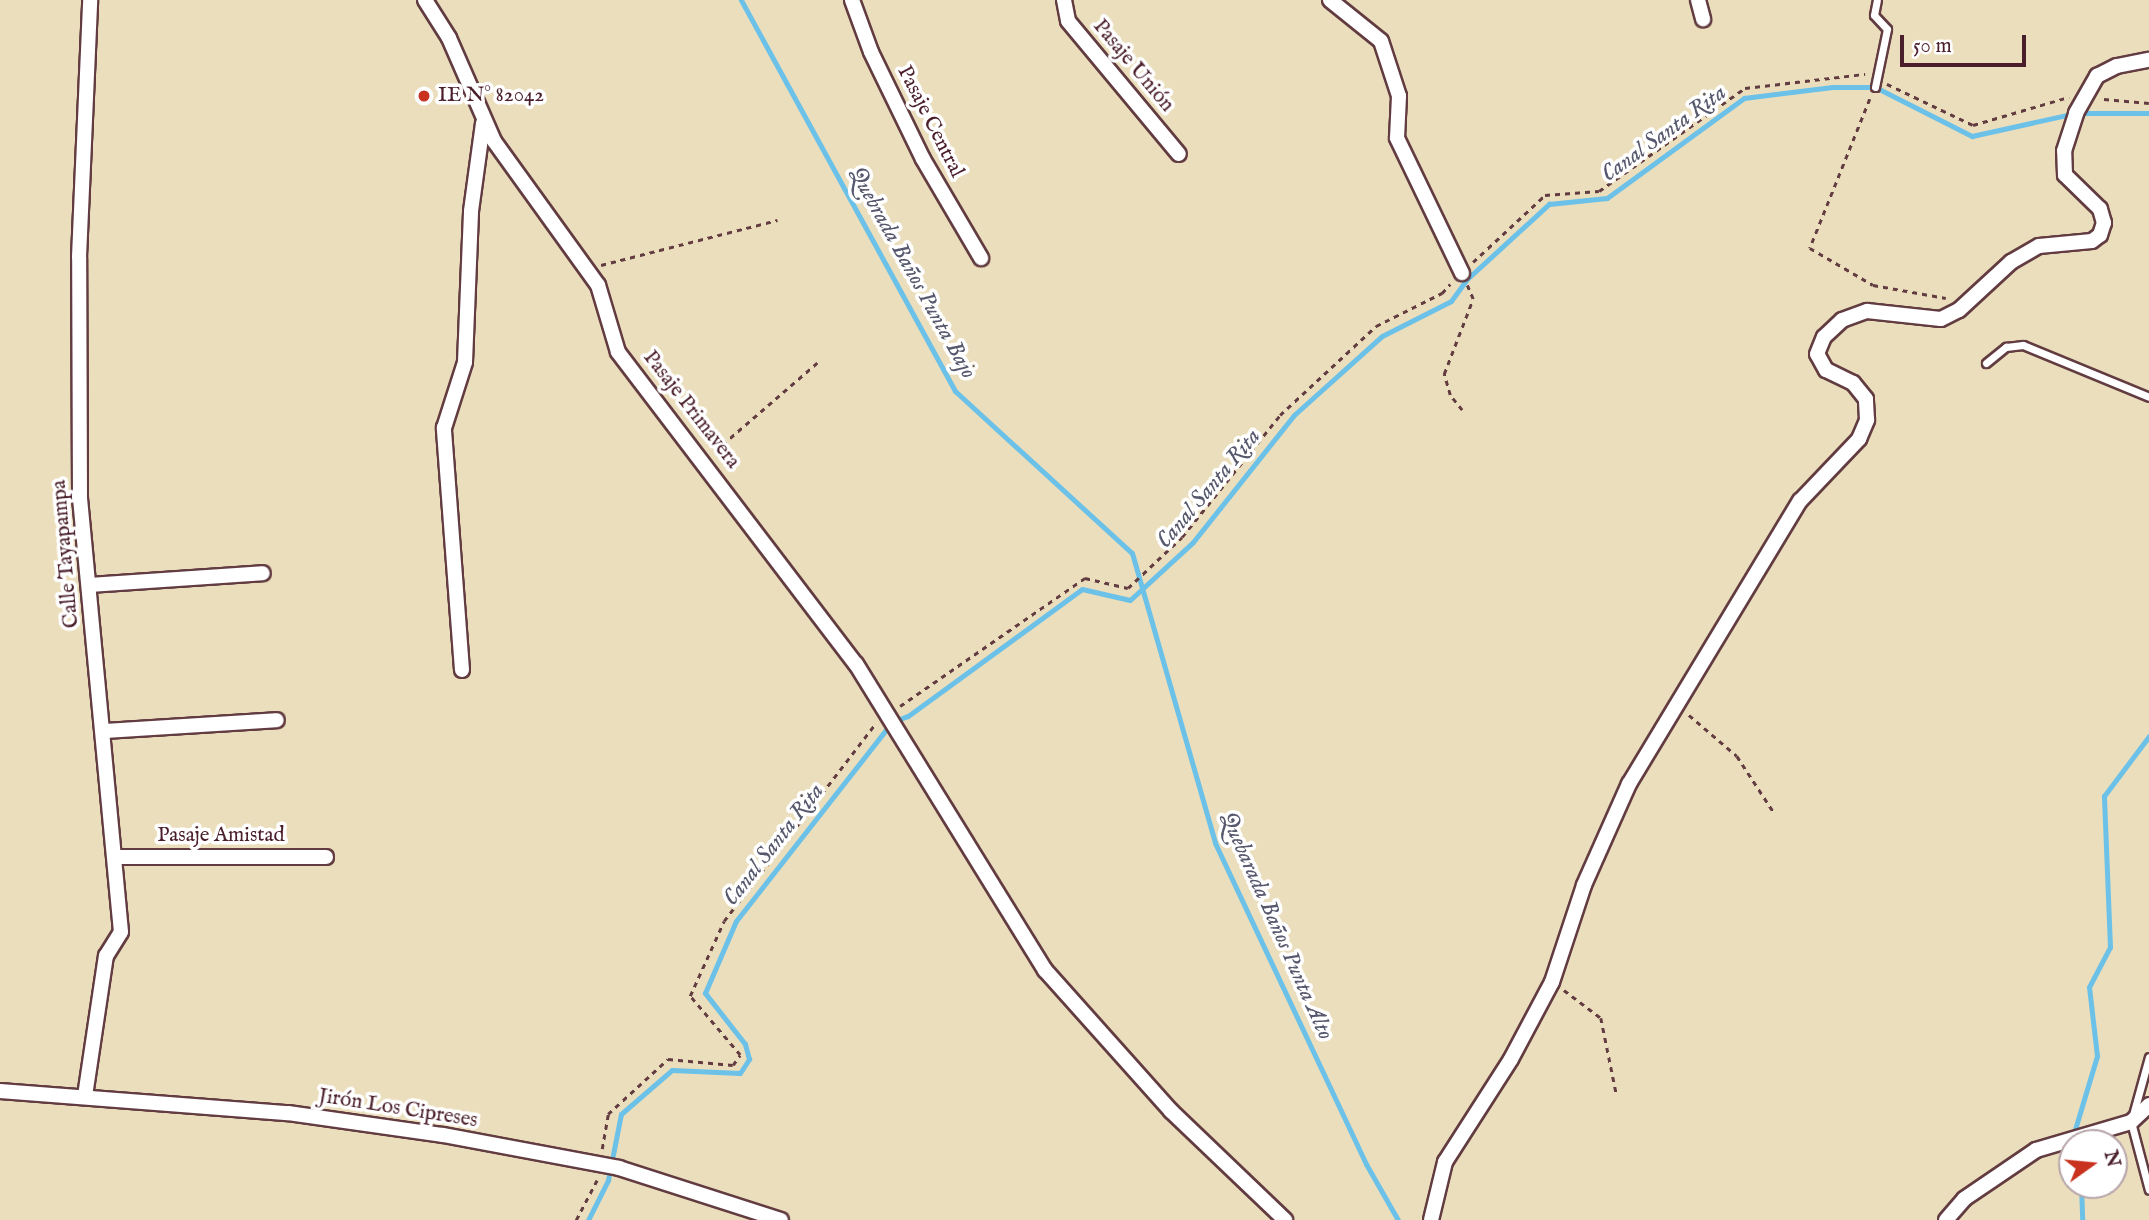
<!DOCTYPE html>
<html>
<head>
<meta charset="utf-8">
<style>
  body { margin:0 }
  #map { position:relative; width:2149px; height:1220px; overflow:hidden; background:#ebdebc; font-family:"IM FELL English",serif }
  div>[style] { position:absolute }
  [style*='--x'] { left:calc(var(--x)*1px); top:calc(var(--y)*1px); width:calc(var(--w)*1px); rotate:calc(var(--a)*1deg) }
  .stream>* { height:5px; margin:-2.5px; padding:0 2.5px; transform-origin:2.5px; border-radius:2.5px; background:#6bc1e8 }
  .path>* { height:2.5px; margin-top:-1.25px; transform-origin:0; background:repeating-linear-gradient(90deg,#623c41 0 5px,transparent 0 10px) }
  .roads { filter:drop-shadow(2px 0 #623c41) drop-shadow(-2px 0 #623c41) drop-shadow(0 2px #623c41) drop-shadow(0 -2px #623c41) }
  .service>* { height:7px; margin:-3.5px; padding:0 3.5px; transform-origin:3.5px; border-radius:3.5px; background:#fff }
  .minor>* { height:14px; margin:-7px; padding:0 7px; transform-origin:7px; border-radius:7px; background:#fff }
  .dots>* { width:19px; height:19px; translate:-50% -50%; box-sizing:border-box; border:4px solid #fff; border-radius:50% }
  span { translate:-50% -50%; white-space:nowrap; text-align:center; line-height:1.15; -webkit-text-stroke:7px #fff; paint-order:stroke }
  .street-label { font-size:21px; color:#4a1f2b }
  .poi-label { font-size:21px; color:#4a1f2b }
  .left { translate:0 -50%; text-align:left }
  .water-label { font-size:23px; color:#56586d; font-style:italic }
  .north { position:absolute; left:2058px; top:1129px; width:70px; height:70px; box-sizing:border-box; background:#fff; border:2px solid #b7a5aa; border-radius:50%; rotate:75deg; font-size:19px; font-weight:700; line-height:28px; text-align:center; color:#4a1f2b }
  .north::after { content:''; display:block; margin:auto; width:24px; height:32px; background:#c8321e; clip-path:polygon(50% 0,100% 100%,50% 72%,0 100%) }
  .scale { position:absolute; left:1900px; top:35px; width:126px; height:32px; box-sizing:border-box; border:4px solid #4a1f2b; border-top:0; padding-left:9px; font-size:21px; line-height:24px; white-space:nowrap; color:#4a1f2b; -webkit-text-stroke:5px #fff; paint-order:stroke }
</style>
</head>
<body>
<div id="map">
  <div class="stream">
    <i style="--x:741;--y:0;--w:446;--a:61.3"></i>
    <i style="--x:955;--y:391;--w:240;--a:42.5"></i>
    <i style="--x:1132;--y:553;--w:302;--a:74"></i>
    <i style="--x:1215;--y:843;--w:355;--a:64.8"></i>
    <i style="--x:1366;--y:1164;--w:64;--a:60.3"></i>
    <i style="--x:2073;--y:1136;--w:84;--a:-73.3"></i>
    <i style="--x:2097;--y:1056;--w:69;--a:-96.6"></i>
    <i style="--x:2089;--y:987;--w:45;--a:-62.3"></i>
    <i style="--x:2110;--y:947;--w:151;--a:-92.3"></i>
    <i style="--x:2104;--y:796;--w:75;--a:-53.1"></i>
    <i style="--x:2081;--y:1185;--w:35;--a:88"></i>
    <i style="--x:588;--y:1220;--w:45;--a:-63.4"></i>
    <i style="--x:608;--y:1180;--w:67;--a:-78.9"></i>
    <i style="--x:621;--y:1114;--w:67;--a:-40.8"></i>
    <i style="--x:672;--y:1070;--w:68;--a:2.5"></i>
    <i style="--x:740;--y:1073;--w:17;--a:-57"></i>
    <i style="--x:749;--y:1059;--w:16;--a:-105"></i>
    <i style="--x:745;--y:1044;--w:65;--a:-128.1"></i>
    <i style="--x:705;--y:993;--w:78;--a:-66.7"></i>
    <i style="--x:736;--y:921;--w:253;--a:-51.9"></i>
    <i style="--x:892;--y:722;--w:17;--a:-21"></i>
    <i style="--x:908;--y:716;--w:215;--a:-36.1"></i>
    <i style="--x:1082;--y:589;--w:49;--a:12.9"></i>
    <i style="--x:1130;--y:600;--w:86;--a:-42.6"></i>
    <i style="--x:1193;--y:542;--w:162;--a:-51.5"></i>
    <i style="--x:1294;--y:415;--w:118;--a:-41.9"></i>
    <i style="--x:1382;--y:336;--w:77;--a:-26.9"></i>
    <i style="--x:1451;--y:301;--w:26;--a:-54"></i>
    <i style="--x:1466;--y:280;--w:113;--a:-42.5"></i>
    <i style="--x:1549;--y:204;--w:58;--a:-5.9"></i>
    <i style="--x:1607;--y:198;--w:170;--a:-36.1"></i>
    <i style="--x:1744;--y:98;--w:89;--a:-7.1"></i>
    <i style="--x:1832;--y:87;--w:43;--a:0"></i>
    <i style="--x:1875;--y:87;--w:109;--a:26.8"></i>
    <i style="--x:1972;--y:136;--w:107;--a:-12.5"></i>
    <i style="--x:2076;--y:113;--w:73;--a:0"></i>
  </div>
  <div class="path">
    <i style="--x:1887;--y:84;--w:95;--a:25.5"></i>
    <i style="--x:1973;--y:125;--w:100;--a:-16.3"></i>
    <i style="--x:1870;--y:99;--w:161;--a:111.9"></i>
    <i style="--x:1810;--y:248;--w:73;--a:30.4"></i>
    <i style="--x:1873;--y:285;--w:74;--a:10.1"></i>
    <i style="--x:2104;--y:99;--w:45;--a:5.1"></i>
    <i style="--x:1473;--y:262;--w:98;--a:-42.9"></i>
    <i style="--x:1545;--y:195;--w:54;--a:-4.2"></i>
    <i style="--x:1599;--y:191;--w:179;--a:-35.2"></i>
    <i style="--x:1745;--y:88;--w:121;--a:-6.7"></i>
    <i style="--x:601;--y:265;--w:182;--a:-14.3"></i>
    <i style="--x:1462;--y:410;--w:19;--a:-129"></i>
    <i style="--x:1450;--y:395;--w:22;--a:-106"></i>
    <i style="--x:1444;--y:374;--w:80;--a:-68.9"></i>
    <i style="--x:1473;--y:299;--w:15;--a:-113"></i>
    <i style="--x:715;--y:451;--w:135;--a:-40.8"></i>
    <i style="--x:900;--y:706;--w:225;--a:-34.7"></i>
    <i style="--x:1085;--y:578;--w:44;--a:13.1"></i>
    <i style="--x:1128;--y:588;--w:74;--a:-43.4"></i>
    <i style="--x:1182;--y:537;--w:156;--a:-51.2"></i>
    <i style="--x:1280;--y:415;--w:131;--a:-42.8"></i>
    <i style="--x:1376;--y:326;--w:74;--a:-26.6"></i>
    <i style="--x:1442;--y:293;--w:12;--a:-48"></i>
    <i style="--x:1689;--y:715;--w:63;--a:40.5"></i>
    <i style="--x:1737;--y:756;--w:66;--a:56.8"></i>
    <i style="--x:1564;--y:990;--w:46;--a:37.1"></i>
    <i style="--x:1601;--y:1018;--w:76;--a:78.5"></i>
    <i style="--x:602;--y:1149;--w:36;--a:-80"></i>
    <i style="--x:608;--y:1114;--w:81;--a:-42.5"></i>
    <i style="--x:668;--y:1059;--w:65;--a:5.3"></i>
    <i style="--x:733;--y:1065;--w:12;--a:-55"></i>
    <i style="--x:740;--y:1055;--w:77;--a:-130.3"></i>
    <i style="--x:690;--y:996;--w:82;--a:-65.6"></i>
    <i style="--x:724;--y:921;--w:248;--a:-52.5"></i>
    <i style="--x:576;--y:1220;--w:45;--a:-62.3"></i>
  </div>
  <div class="roads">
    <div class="service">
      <i style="--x:1875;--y:87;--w:59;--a:-78.3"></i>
      <i style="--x:1887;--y:29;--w:19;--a:-133"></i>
      <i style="--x:1874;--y:15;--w:15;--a:-79"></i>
      <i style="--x:1986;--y:363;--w:26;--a:-39"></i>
      <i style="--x:2006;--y:347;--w:17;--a:-7"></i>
      <i style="--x:2023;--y:345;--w:136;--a:22.4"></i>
      <i style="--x:2149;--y:1057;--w:67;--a:105.5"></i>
      <i style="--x:2131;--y:1122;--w:70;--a:75.2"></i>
    </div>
    <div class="minor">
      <i style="--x:425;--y:0;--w:45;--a:57.7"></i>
      <i style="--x:449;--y:38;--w:112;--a:66.4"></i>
      <i style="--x:494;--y:141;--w:178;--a:54.2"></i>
      <i style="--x:598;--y:285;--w:70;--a:73.4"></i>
      <i style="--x:618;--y:352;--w:392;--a:52.7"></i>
      <i style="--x:856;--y:664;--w:360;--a:58.3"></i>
      <i style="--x:1045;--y:970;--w:189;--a:48.2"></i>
      <i style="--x:1171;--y:1111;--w:158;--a:43.7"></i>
      <i style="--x:852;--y:0;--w:55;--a:69.9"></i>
      <i style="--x:871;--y:52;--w:119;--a:64.1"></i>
      <i style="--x:923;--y:159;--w:115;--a:59.6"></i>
      <i style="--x:1064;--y:0;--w:21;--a:79"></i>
      <i style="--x:1068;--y:21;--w:173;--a:50.2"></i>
      <i style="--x:1330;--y:0;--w:65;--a:38.8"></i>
      <i style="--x:1381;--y:41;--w:58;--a:71.9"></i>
      <i style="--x:1399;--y:96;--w:42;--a:92.7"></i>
      <i style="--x:1397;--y:138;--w:150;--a:64.3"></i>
      <i style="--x:1698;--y:0;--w:20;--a:75"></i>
      <i style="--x:89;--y:585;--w:174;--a:-3.9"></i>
      <i style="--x:462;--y:670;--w:243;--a:-94.3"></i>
      <i style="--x:444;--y:428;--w:69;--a:-72.3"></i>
      <i style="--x:465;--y:362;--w:151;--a:-87.7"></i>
      <i style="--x:471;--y:211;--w:89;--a:-82.2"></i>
      <i style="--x:104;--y:731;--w:173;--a:-3.6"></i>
      <i style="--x:115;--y:857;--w:211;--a:0"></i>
      <i style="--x:0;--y:1091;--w:289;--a:4.4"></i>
      <i style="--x:288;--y:1113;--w:157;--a:8.1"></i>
      <i style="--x:443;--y:1135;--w:179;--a:10.6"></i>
      <i style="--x:619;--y:1168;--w:170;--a:17.8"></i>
      <i style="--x:85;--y:1096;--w:142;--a:-81.5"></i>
      <i style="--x:106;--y:956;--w:28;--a:-58"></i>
      <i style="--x:121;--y:932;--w:436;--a:-95.4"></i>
      <i style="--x:80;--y:498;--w:241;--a:-90.2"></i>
      <i style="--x:79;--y:257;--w:257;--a:-87.5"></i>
      <i style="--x:1431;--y:1220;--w:60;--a:-76.4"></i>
      <i style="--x:1445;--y:1162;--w:122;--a:-57.3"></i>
      <i style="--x:1511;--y:1059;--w:87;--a:-62"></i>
      <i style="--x:1552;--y:982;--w:102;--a:-71.7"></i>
      <i style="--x:1584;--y:885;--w:111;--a:-66"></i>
      <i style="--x:1629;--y:784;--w:331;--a:-58.9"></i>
      <i style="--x:1800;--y:501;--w:86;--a:-46.4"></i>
      <i style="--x:1859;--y:439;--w:21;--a:-67"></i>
      <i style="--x:1867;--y:420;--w:21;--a:-93"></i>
      <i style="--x:1866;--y:399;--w:21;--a:-129"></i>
      <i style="--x:1853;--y:383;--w:30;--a:-154"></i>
      <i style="--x:1826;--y:370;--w:18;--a:-119"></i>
      <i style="--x:1817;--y:354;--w:18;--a:-68"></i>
      <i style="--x:1824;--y:337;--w:25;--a:-43"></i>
      <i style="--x:1842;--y:320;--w:27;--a:-20"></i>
      <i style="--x:1867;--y:311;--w:74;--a:6.2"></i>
      <i style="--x:1941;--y:319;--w:20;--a:-27"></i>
      <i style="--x:1959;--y:310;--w:71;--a:-42.7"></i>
      <i style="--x:2011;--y:262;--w:32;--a:-30"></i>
      <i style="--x:2039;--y:246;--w:53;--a:-5.4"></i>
      <i style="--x:2092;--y:241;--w:10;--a:-37"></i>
      <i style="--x:2100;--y:235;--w:13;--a:-72"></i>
      <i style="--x:2104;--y:223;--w:15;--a:-106"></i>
      <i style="--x:2100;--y:209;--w:49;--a:-135.8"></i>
      <i style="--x:2065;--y:175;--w:24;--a:-92"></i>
      <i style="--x:2064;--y:151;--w:40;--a:-72"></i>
      <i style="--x:2076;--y:113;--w:43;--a:-60.4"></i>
      <i style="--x:2097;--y:76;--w:22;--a:-27"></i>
      <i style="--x:2117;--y:66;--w:33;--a:-11"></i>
      <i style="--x:1946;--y:1220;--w:28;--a:-49"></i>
      <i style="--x:1964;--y:1199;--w:87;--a:-34.2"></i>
      <i style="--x:2036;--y:1150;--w:99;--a:-16.4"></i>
      <i style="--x:2131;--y:1122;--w:25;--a:-43"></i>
    </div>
  </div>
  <div class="dots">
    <i style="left:424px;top:96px;background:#c8321e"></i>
  </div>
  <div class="street-label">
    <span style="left:1133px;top:66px;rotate:50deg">Pasaje Unión</span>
    <span style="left:930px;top:122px;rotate:63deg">Pasaje Central</span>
    <span style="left:691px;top:410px;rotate:52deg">Pasaje Primavera</span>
    <span style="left:66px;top:554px;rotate:-95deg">Calle Tayapampa</span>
    <span style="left:221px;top:836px">Pasaje Amistad</span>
    <span style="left:398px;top:1109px;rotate:9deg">Jirón Los Cipreses</span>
  </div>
  <div class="poi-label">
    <span class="left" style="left:438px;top:96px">IE N° 82042</span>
  </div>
  <div class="water-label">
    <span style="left:1664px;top:134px;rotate:-36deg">Canal Santa Rita</span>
    <span style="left:912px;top:273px;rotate:61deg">Quebrada Baños Punta Bajo</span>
    <span style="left:1209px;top:489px;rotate:-50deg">Canal Santa Rita</span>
    <span style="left:774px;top:845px;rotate:-52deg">Canal Santa Rita</span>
    <span style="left:1276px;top:926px;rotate:66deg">Quebarada Baños Punta Alto</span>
  </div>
  <div class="north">N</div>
  <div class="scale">50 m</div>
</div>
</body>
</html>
